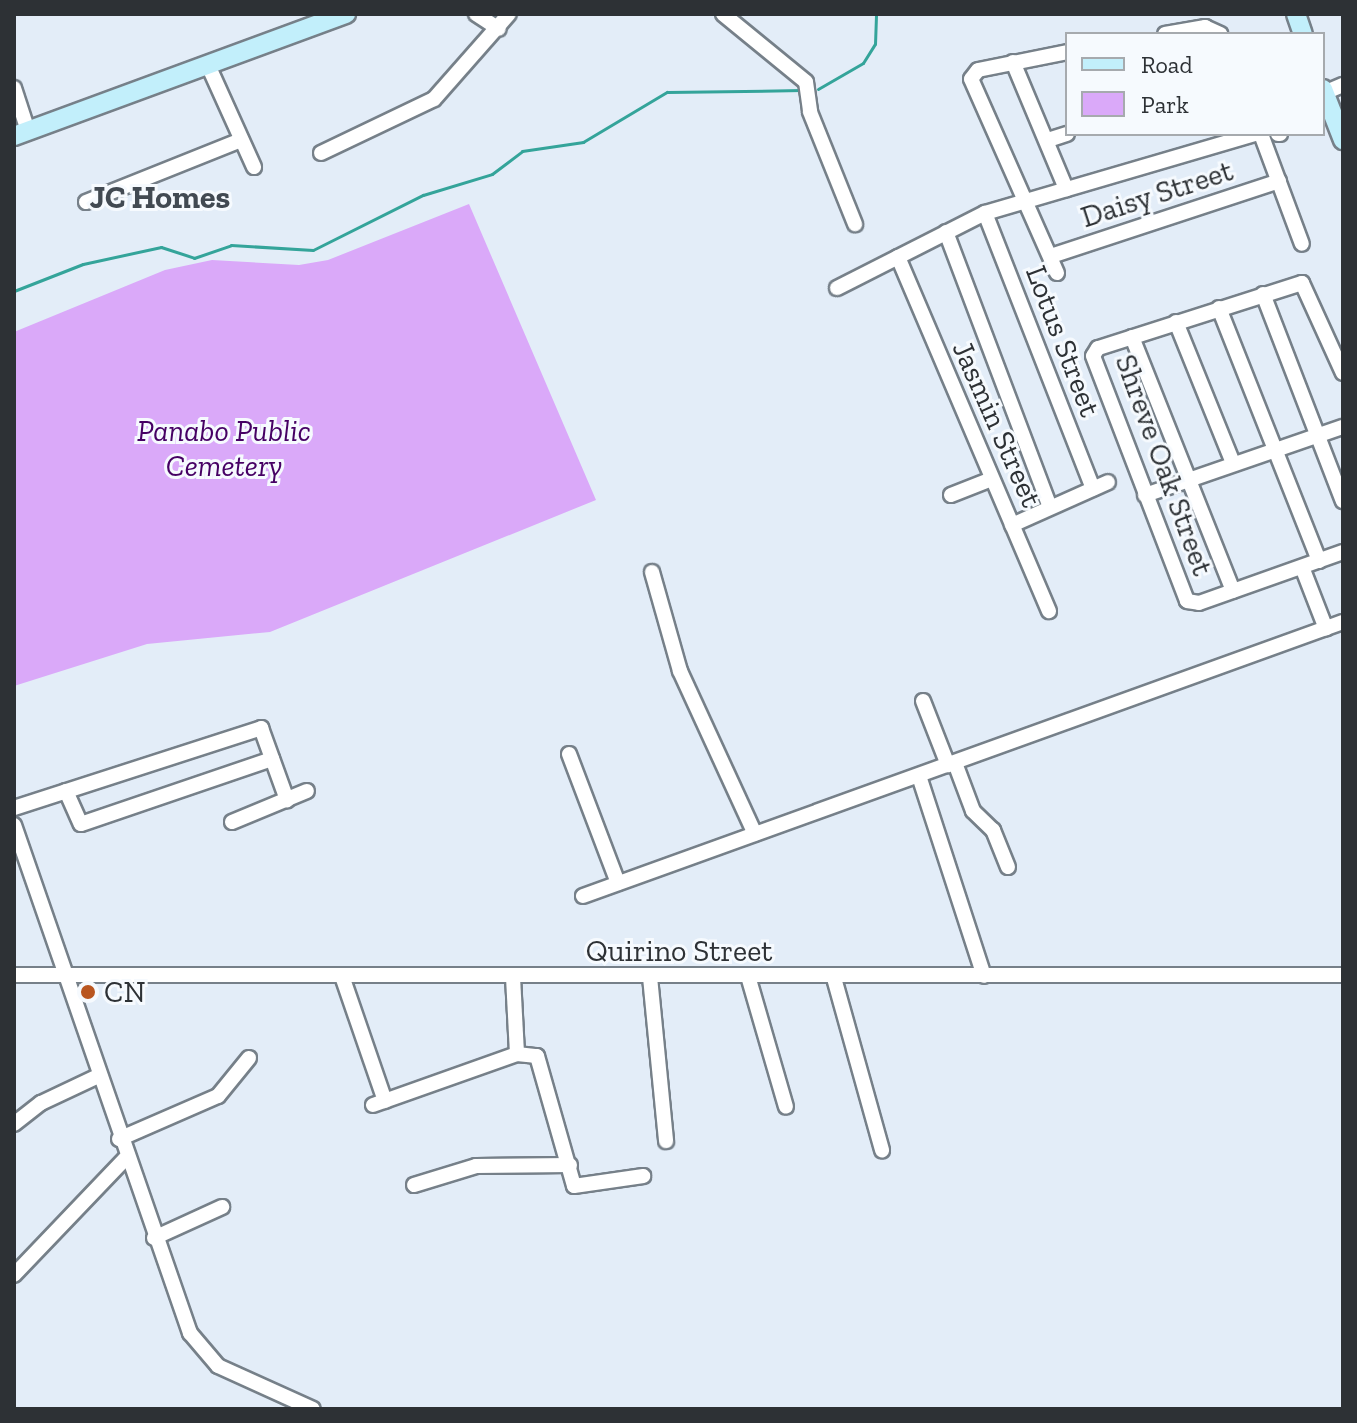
<!DOCTYPE html>
<html>
<head>
<meta charset="utf-8">
<style>
  body { margin:0 }
  #map { position:relative; width:1357px; height:1423px; overflow:hidden; background:#e3edf8; font-family:"Zilla Slab",serif }
  div>[style] { position:absolute }
  [style*='--x'] { left:calc(var(--x)*1px); top:calc(var(--y)*1px); width:calc(var(--w)*1px); rotate:calc(var(--a)*1deg) }
  .green>* { inset:0; background:#daa9f9 }
  .stream>* { height:3px; margin:-1.5px; padding:0 1.5px; transform-origin:1.5px; border-radius:1.5px; background:#34a49a }
  .roads { filter:drop-shadow(2px 0 #768089) drop-shadow(-2px 0 #768089) drop-shadow(0 2px #768089) drop-shadow(0 -2px #768089) }
  .minor>* { height:14px; margin:-7px; padding:0 7px; transform-origin:7px; border-radius:7px; background:#fff }
  .major>* { height:18px; margin:-9px; padding:0 9px; transform-origin:9px; border-radius:9px; background:#c2effb }
  .dots>* { width:22px; height:22px; translate:-50% -50%; box-sizing:border-box; border:4px solid #f6fafe; border-radius:50% }
  span { translate:-50% -50%; white-space:nowrap; text-align:center; line-height:1.15; -webkit-text-stroke:6px #f6fafe; paint-order:stroke }
  .street-label { font-size:30px; color:#2d3135 }
  .park-label { font-size:30px; color:#460064; font-style:italic }
  .poi-label { font-size:30px; color:#2d3135 }
  .left { translate:0 -50%; text-align:left }
  .neighbourhood-label { font-size:32px; color:#424a52; font-weight:700 }
  .frame { position:absolute; inset:0; border:16px solid #2d3135; pointer-events:none }
  .legend { position:absolute; left:1065px; top:32px; width:260px; height:104px; box-sizing:border-box; background:#f6fafe; border:2px solid #a6aaae; margin:0; padding:10px 14px; list-style:none; font-size:24px; color:#2d3135 }
  .legend li { display:flex; align-items:center; gap:16px; height:40px }
  .legend b { width:40px; border:2px solid #a6aaae }
</style>
</head>
<body>
<div id="map">
  <div class="green">
    <i style="clip-path:polygon(469px 204px,596px 500px,270px 632px,147px 644px,14px 686px,14px 332px,165px 270px,212px 260px,299px 265px,328px 260px)"></i>
  </div>
  <div class="stream">
    <i style="--x:818;--y:89;--w:52;--a:-30"></i>
    <i style="--x:863;--y:63;--w:22;--a:-58"></i>
    <i style="--x:875;--y:44;--w:30;--a:-88"></i>
    <i style="--x:14;--y:291;--w:74;--a:-21.4"></i>
    <i style="--x:83;--y:264;--w:80;--a:-12.3"></i>
    <i style="--x:161;--y:247;--w:35;--a:18"></i>
    <i style="--x:194;--y:258;--w:39;--a:-19"></i>
    <i style="--x:231;--y:245;--w:82;--a:3.5"></i>
    <i style="--x:313;--y:250;--w:123;--a:-26.6"></i>
    <i style="--x:423;--y:195;--w:72;--a:-16.9"></i>
    <i style="--x:492;--y:174;--w:38;--a:-37"></i>
    <i style="--x:522;--y:151;--w:62;--a:-8.4"></i>
    <i style="--x:583;--y:142;--w:98;--a:-30.8"></i>
    <i style="--x:667;--y:92;--w:135;--a:-0.8"></i>
  </div>
  <div class="roads">
    <div class="minor">
      <i style="--x:476;--y:14;--w:27;--a:33"></i>
      <i style="--x:723;--y:14;--w:107;--a:39.3"></i>
      <i style="--x:806;--y:82;--w:30;--a:82"></i>
      <i style="--x:810;--y:112;--w:121;--a:68.1"></i>
      <i style="--x:1165;--y:34;--w:41;--a:-9.9"></i>
      <i style="--x:1205;--y:27;--w:17;--a:25"></i>
      <i style="--x:1013;--y:62;--w:138;--a:67.3"></i>
      <i style="--x:208;--y:65;--w:112;--a:65.7"></i>
      <i style="--x:14;--y:88;--w:45;--a:72"></i>
      <i style="--x:1324;--y:93;--w:21;--a:-23"></i>
      <i style="--x:1261;--y:134;--w:117;--a:69.6"></i>
      <i style="--x:1278;--y:134;--w:2;--a:0"></i>
      <i style="--x:1048;--y:140;--w:20;--a:-18"></i>
      <i style="--x:321;--y:153;--w:125;--a:-25.5"></i>
      <i style="--x:434;--y:99;--w:113;--a:-48.6"></i>
      <i style="--x:86;--y:202;--w:167;--a:-21.8"></i>
      <i style="--x:985;--y:213;--w:296;--a:68.6"></i>
      <i style="--x:946;--y:232;--w:294;--a:69.3"></i>
      <i style="--x:1051;--y:256;--w:240;--a:-18.2"></i>
      <i style="--x:898;--y:257;--w:385;--a:66.9"></i>
      <i style="--x:1057;--y:273;--w:212;--a:-113.9"></i>
      <i style="--x:971;--y:79;--w:11;--a:-52"></i>
      <i style="--x:978;--y:70;--w:91;--a:-11.4"></i>
      <i style="--x:837;--y:288;--w:166;--a:-26.9"></i>
      <i style="--x:985;--y:213;--w:282;--a:-16.3"></i>
      <i style="--x:1263;--y:294;--w:222;--a:68.9"></i>
      <i style="--x:1219;--y:308;--w:272;--a:68.4"></i>
      <i style="--x:1176;--y:322;--w:152;--a:68"></i>
      <i style="--x:1132;--y:337;--w:273;--a:68.3"></i>
      <i style="--x:1343;--y:373;--w:99;--a:-114.5"></i>
      <i style="--x:1302;--y:283;--w:214;--a:162.3"></i>
      <i style="--x:1098;--y:348;--w:9;--a:122"></i>
      <i style="--x:1093;--y:356;--w:262;--a:69"></i>
      <i style="--x:1187;--y:601;--w:12;--a:9"></i>
      <i style="--x:1199;--y:603;--w:153;--a:-19.5"></i>
      <i style="--x:951;--y:495;--w:41;--a:-21.5"></i>
      <i style="--x:1145;--y:495;--w:209;--a:-19"></i>
      <i style="--x:1012;--y:525;--w:105;--a:-24.1"></i>
      <i style="--x:1302;--y:567;--w:66;--a:68.8"></i>
      <i style="--x:652;--y:572;--w:103;--a:74.2"></i>
      <i style="--x:680;--y:671;--w:179;--a:65.3"></i>
      <i style="--x:923;--y:701;--w:69;--a:68.7"></i>
      <i style="--x:569;--y:754;--w:138;--a:69.2"></i>
      <i style="--x:955;--y:763;--w:51;--a:69.4"></i>
      <i style="--x:973;--y:811;--w:28;--a:44"></i>
      <i style="--x:993;--y:830;--w:40;--a:68"></i>
      <i style="--x:919;--y:776;--w:210;--a:72"></i>
      <i style="--x:66;--y:791;--w:36;--a:66"></i>
      <i style="--x:81;--y:824;--w:202;--a:-18.8"></i>
      <i style="--x:14;--y:808;--w:260;--a:-17.9"></i>
      <i style="--x:261;--y:728;--w:77;--a:70.1"></i>
      <i style="--x:232;--y:822;--w:81;--a:-22.5"></i>
      <i style="--x:14;--y:825;--w:538;--a:70.89"></i>
      <i style="--x:190;--y:1333;--w:43;--a:49.7"></i>
      <i style="--x:218;--y:1366;--w:104;--a:24.4"></i>
      <i style="--x:583;--y:896;--w:808;--a:-19.83"></i>
      <i style="--x:14;--y:975;--w:1329;--a:0"></i>
      <i style="--x:342;--y:976;--w:132;--a:71"></i>
      <i style="--x:748;--y:976;--w:136;--a:73.8"></i>
      <i style="--x:513;--y:977;--w:77;--a:87"></i>
      <i style="--x:650;--y:977;--w:165;--a:84.4"></i>
      <i style="--x:834;--y:978;--w:179;--a:74.4"></i>
      <i style="--x:373;--y:1105;--w:153;--a:-19.5"></i>
      <i style="--x:517;--y:1054;--w:20;--a:6"></i>
      <i style="--x:537;--y:1056;--w:135;--a:74.1"></i>
      <i style="--x:574;--y:1186;--w:70;--a:-8.2"></i>
      <i style="--x:14;--y:1124;--w:34;--a:-38"></i>
      <i style="--x:41;--y:1103;--w:63;--a:-25.3"></i>
      <i style="--x:119;--y:1139;--w:108;--a:-23.5"></i>
      <i style="--x:218;--y:1096;--w:49;--a:-50.8"></i>
      <i style="--x:414;--y:1185;--w:65;--a:-17"></i>
      <i style="--x:476;--y:1166;--w:94;--a:-0.6"></i>
      <i style="--x:154;--y:1238;--w:75;--a:-24.5"></i>
      <i style="--x:14;--y:1275;--w:161;--a:-46.3"></i>
    </div>
    <div class="major">
      <i style="--x:1296;--y:14;--w:21;--a:71"></i>
      <i style="--x:1323;--y:89;--w:55;--a:68.6"></i>
      <i style="--x:14;--y:136;--w:354;--a:-20.2"></i>
    </div>
  </div>
  <div class="dots">
    <i style="left:88px;top:992px;background:#b95620"></i>
  </div>
  <div class="street-label">
    <span style="left:1157px;top:194px;rotate:-18deg">Daisy Street</span>
    <span style="left:1063px;top:341px;rotate:69deg">Lotus Street</span>
    <span style="left:997px;top:424px;rotate:66deg">Jasmin Street</span>
    <span style="left:1164px;top:465px;rotate:70deg">Shreve Oak Street</span>
    <span style="left:679px;top:951px">Quirino Street</span>
  </div>
  <div class="park-label">
    <span style="left:224px;top:448px">Panabo Public<br>Cemetery</span>
  </div>
  <div class="poi-label">
    <span class="left" style="left:104px;top:992px">CN</span>
  </div>
  <div class="neighbourhood-label">
    <span style="left:160px;top:197px">JC Homes</span>
  </div>
  <div class="frame"></div>
  <ul class="legend">
  <li><b style="height:10px;background:#c2effb"></b>Road</li>
  <li><b style="height:22px;background:#daa9f9"></b>Park</li>
  </ul>
</div>
</body>
</html>
